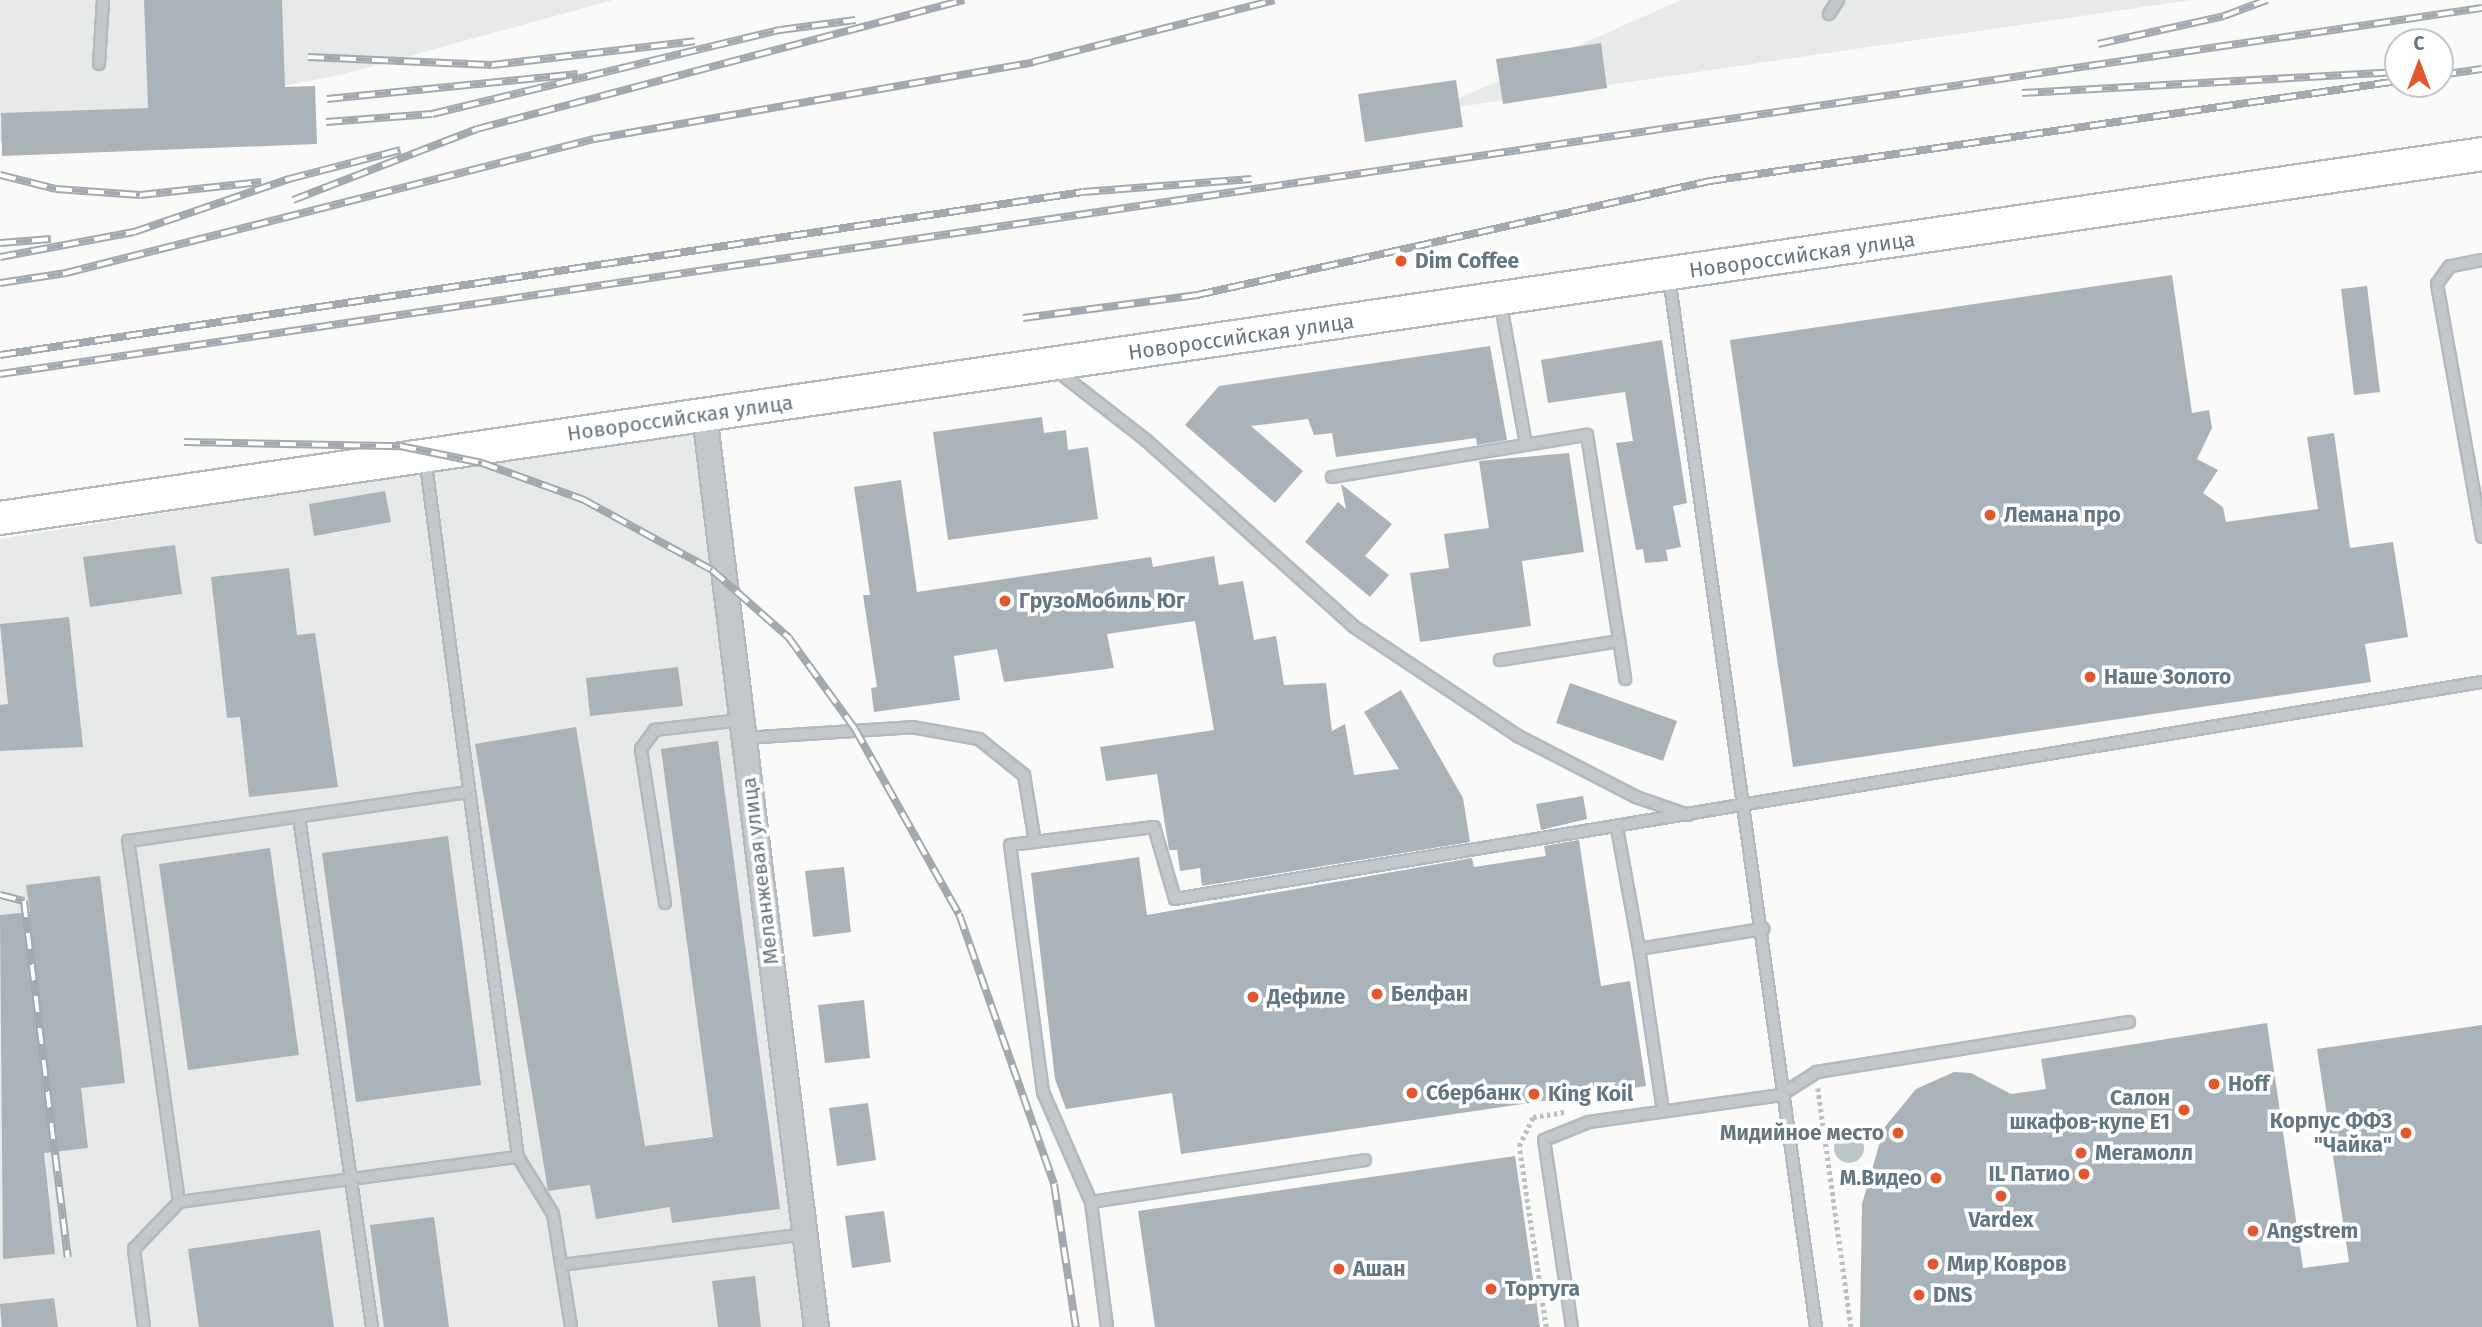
<!DOCTYPE html>
<html>
<head>
<meta charset="utf-8">
<style>
  body { margin:0 }
  #map { position:relative; width:2482px; height:1327px; overflow:hidden; background:#fafaf8; font-family:"Fira Sans",sans-serif }
  div>[style] { position:absolute }
  [style*='--x'] { left:calc(var(--x)*1px); top:calc(var(--y)*1px); width:calc(var(--w)*1px); rotate:calc(var(--a)*1deg) }
  .built>* { inset:0; background:#e8e9e9 }
  .water>* { inset:0; background:#bbc7cb }
  .round { border-radius:50% }
  .building>* { inset:0; background:#aab3b9 }
  .path>* { height:4.5px; margin-top:-2.25px; transform-origin:0; background:repeating-linear-gradient(90deg,#bbbfc2 0 3.5px,transparent 0 7px) }
  .roads { filter:drop-shadow(2px 0 #b3babf) drop-shadow(-2px 0 #b3babf) drop-shadow(0 2px #b3babf) drop-shadow(0 -2px #b3babf) }
  .lane>* { height:10px; margin:-5px; padding:0 5px; transform-origin:5px; border-radius:5px; background:#c3c8cc }
  .street>* { height:23px; margin:-11.5px; padding:0 11.5px; transform-origin:11.5px; border-radius:11.5px; background:#c3c8cc }
  .secondary>* { height:32px; margin:-16px; padding:0 16px; transform-origin:16px; border-radius:16px; background:#fff }
  .rail>* { height:8px; margin-top:-4px; transform-origin:0; background:repeating-linear-gradient(90deg,#fff 0 16px,#a2aab0 0 32px); box-sizing:border-box; border-block:2px solid #a2aab0 }
  .dots>* { width:19px; height:19px; translate:-50% -50%; box-sizing:border-box; border:4px solid #fff; border-radius:50% }
  span { translate:-50% -50%; white-space:nowrap; text-align:center; line-height:1.15; -webkit-text-stroke:7px #fff; paint-order:stroke }
  .street-label { font-size:21px; color:#657683 }
  .poi-label { font-size:21px; color:#657683; font-weight:700 }
  .left { translate:0 -50%; text-align:left }
  .right { translate:-100% -50%; text-align:right }
  .north { position:absolute; left:2384px; top:28px; width:70px; height:70px; box-sizing:border-box; background:#fff; border:2px solid #c1c8cd; border-radius:50%; rotate:0deg; font-size:19px; font-weight:700; line-height:28px; text-align:center; color:#657683 }
  .north::after { content:''; display:block; margin:auto; width:24px; height:32px; background:#e4572e; clip-path:polygon(50% 0,100% 100%,50% 72%,0 100%) }
</style>
</head>
<body>
<div id="map">
  <div class="built">
    <i style="clip-path:polygon(0 0,613px 0,344px 74px,0 142px)"></i>
    <i style="clip-path:polygon(1681px 0,2191px 0,1430px 111px)"></i>
    <i style="clip-path:polygon(697px 428px,806px 1327px,0 1327px,0 539px)"></i>
  </div>
  <div class="water">
    <i class="round" style="left:1834px;top:1133px;width:30px;height:30px"></i>
  </div>
  <div class="building">
    <i style="clip-path:polygon(144px 0,282px 0,285px 87px,315px 86px,317px 144px,2px 156px,1px 113px,148px 108px)"></i>
    <i style="clip-path:polygon(1601px 43px,1607px 88px,1503px 104px,1496px 59px)"></i>
    <i style="clip-path:polygon(1456px 80px,1463px 127px,1365px 142px,1358px 94px)"></i>
    <i style="clip-path:polygon(2172px 275px,2192px 413px,2209px 410px,2212px 428px,2197px 459px,2218px 470px,2203px 493px,2223px 507px,2226px 522px,2318px 509px,2307px 437px,2334px 433px,2350px 548px,2393px 542px,2408px 637px,2365px 644px,2371px 682px,1793px 767px,1730px 340px)"></i>
    <i style="clip-path:polygon(2367px 286px,2380px 392px,2354px 395px,2341px 289px)"></i>
    <i style="clip-path:polygon(1662px 340px,1687px 503px,1673px 506px,1681px 547px,1666px 550px,1668px 561px,1645px 563px,1643px 549px,1636px 550px,1616px 443px,1633px 441px,1625px 392px,1548px 403px,1541px 360px)"></i>
    <i style="clip-path:polygon(1490px 346px,1507px 440px,1477px 445px,1476px 438px,1336px 457px,1332px 433px,1314px 435px,1308px 419px,1251px 426px,1303px 471px,1275px 503px,1185px 425px,1219px 386px)"></i>
    <i style="clip-path:polygon(1042px 417px,1044px 433px,1066px 430px,1068px 450px,1088px 447px,1098px 519px,948px 540px,933px 432px)"></i>
    <i style="clip-path:polygon(1569px 453px,1584px 552px,1522px 561px,1531px 626px,1420px 642px,1410px 573px,1449px 568px,1444px 534px,1489px 528px,1479px 461px)"></i>
    <i style="clip-path:polygon(901px 480px,917px 592px,1151px 557px,1153px 567px,1214px 556px,1219px 585px,1243px 581px,1254px 640px,1276px 636px,1284px 685px,1326px 683px,1332px 731px,1345px 724px,1354px 775px,1399px 769px,1364px 712px,1401px 690px,1463px 798px,1470px 842px,1202px 886px,1200px 868px,1180px 871px,1177px 850px,1169px 850px,1157px 774px,1106px 781px,1100px 747px,1214px 730px,1195px 621px,1107px 634px,1114px 668px,1004px 682px,997px 649px,954px 656px,960px 700px,874px 712px,871px 688px,877px 687px,863px 595px,870px 595px,854px 487px)"></i>
    <i style="clip-path:polygon(1341px 484px,1392px 524px,1365px 556px,1389px 575px,1370px 597px,1305px 542px,1338px 502px,1346px 509px)"></i>
    <i style="clip-path:polygon(385px 491px,391px 522px,314px 536px,309px 504px)"></i>
    <i style="clip-path:polygon(175px 545px,182px 594px,90px 607px,83px 557px)"></i>
    <i style="clip-path:polygon(289px 568px,297px 635px,315px 633px,338px 787px,249px 797px,240px 717px,227px 718px,211px 577px)"></i>
    <i style="clip-path:polygon(69px 617px,83px 747px,0 751px,0 705px,8px 704px,0 624px)"></i>
    <i style="clip-path:polygon(678px 667px,683px 706px,590px 716px,586px 678px)"></i>
    <i style="clip-path:polygon(1570px 683px,1677px 721px,1663px 761px,1556px 723px)"></i>
    <i style="clip-path:polygon(576px 727px,645px 1146px,713px 1137px,661px 749px,718px 741px,780px 1209px,672px 1223px,670px 1207px,596px 1219px,590px 1185px,548px 1191px,475px 744px)"></i>
    <i style="clip-path:polygon(1583px 796px,1587px 819px,1541px 830px,1536px 804px)"></i>
    <i style="clip-path:polygon(448px 836px,481px 1085px,356px 1102px,322px 853px)"></i>
    <i style="clip-path:polygon(1579px 840px,1601px 986px,1630px 981px,1646px 1086px,1181px 1154px,1172px 1093px,1066px 1109px,1055px 1079px,1031px 873px,1139px 857px,1147px 915px,1472px 858px,1474px 867px,1546px 856px,1544px 846px)"></i>
    <i style="clip-path:polygon(270px 848px,299px 1055px,188px 1070px,159px 864px)"></i>
    <i style="clip-path:polygon(844px 867px,851px 932px,813px 937px,805px 871px)"></i>
    <i style="clip-path:polygon(100px 876px,125px 1083px,81px 1088px,88px 1148px,44px 1153px,55px 1254px,3px 1259px,0 915px,30px 912px,26px 885px)"></i>
    <i style="clip-path:polygon(864px 1000px,870px 1058px,825px 1063px,818px 1005px)"></i>
    <i style="clip-path:polygon(2267px 1023px,2303px 1268px,2349px 1262px,2317px 1049px,2482px 1025px,2482px 1327px,1860px 1327px,1862px 1204px,1884px 1128px,1916px 1089px,1954px 1072px,1971px 1073px,2011px 1094px,2046px 1089px,2041px 1059px)"></i>
    <i style="clip-path:polygon(868px 1103px,876px 1160px,837px 1166px,829px 1108px)"></i>
    <i style="clip-path:polygon(1515px 1156px,1540px 1327px,1155px 1327px,1138px 1211px)"></i>
    <i style="clip-path:polygon(884px 1211px,891px 1262px,852px 1268px,845px 1216px)"></i>
    <i style="clip-path:polygon(434px 1217px,449px 1327px,384px 1327px,370px 1225px)"></i>
    <i style="clip-path:polygon(320px 1230px,334px 1327px,199px 1327px,188px 1249px)"></i>
    <i style="clip-path:polygon(755px 1276px,761px 1327px,718px 1327px,712px 1281px)"></i>
    <i style="clip-path:polygon(54px 1298px,58px 1327px,2px 1327px,0 1304px)"></i>
  </div>
  <div class="path">
    <i style="--x:1818;--y:1088;--w:241;--a:82.1"></i>
    <i style="--x:1546;--y:1327;--w:183;--a:-98.5"></i>
    <i style="--x:1519;--y:1146;--w:32;--a:-64"></i>
    <i style="--x:1533;--y:1117;--w:32;--a:-9"></i>
  </div>
  <div class="roads">
    <div class="lane">
      <i style="--x:1829;--y:14;--w:17;--a:-57"></i>
      <i style="--x:99;--y:64;--w:64;--a:-86.4"></i>
      <i style="--x:2482;--y:260;--w:33;--a:169"></i>
      <i style="--x:2450;--y:266;--w:22;--a:126"></i>
      <i style="--x:2437;--y:284;--w:257;--a:79.9"></i>
      <i style="--x:1669;--y:277;--w:1060;--a:82.03"></i>
      <i style="--x:1500;--y:300;--w:147;--a:79.8"></i>
      <i style="--x:1056;--y:370;--w:114;--a:37.9"></i>
      <i style="--x:1146;--y:440;--w:278;--a:41.9"></i>
      <i style="--x:1353;--y:626;--w:198;--a:33.7"></i>
      <i style="--x:1518;--y:736;--w:133;--a:27.3"></i>
      <i style="--x:1636;--y:797;--w:55;--a:19.1"></i>
      <i style="--x:1332;--y:477;--w:258;--a:-9.4"></i>
      <i style="--x:1587;--y:435;--w:247;--a:81.1"></i>
      <i style="--x:1500;--y:660;--w:121;--a:-9"></i>
      <i style="--x:744;--y:738;--w:168;--a:-3.7"></i>
      <i style="--x:912;--y:727;--w:68;--a:10.2"></i>
      <i style="--x:979;--y:739;--w:58;--a:38.7"></i>
      <i style="--x:1024;--y:775;--w:68;--a:80.7"></i>
      <i style="--x:299;--y:817;--w:515;--a:81.85"></i>
      <i style="--x:1617;--y:828;--w:123;--a:79.7"></i>
      <i style="--x:665;--y:903;--w:156;--a:-98.9"></i>
      <i style="--x:641;--y:749;--w:24;--a:-54"></i>
      <i style="--x:655;--y:730;--w:88;--a:-6.6"></i>
      <i style="--x:1663;--y:1111;--w:164;--a:-98.4"></i>
      <i style="--x:1639;--y:949;--w:126;--a:-9.2"></i>
      <i style="--x:518;--y:1157;--w:67;--a:58.4"></i>
      <i style="--x:553;--y:1214;--w:114;--a:80.9"></i>
      <i style="--x:179;--y:1202;--w:342;--a:-7.6"></i>
      <i style="--x:518;--y:1157;--w:706;--a:-97.57"></i>
      <i style="--x:1091;--y:1202;--w:277;--a:-8.7"></i>
      <i style="--x:561;--y:1265;--w:246;--a:-7.2"></i>
      <i style="--x:144;--y:1327;--w:79;--a:-97.3"></i>
      <i style="--x:134;--y:1249;--w:65;--a:-46.2"></i>
      <i style="--x:179;--y:1202;--w:365;--a:-98"></i>
      <i style="--x:128;--y:841;--w:344;--a:-8.2"></i>
      <i style="--x:1107;--y:1327;--w:126;--a:-97.3"></i>
      <i style="--x:1091;--y:1202;--w:120;--a:-113.6"></i>
      <i style="--x:1043;--y:1092;--w:249;--a:-97.6"></i>
      <i style="--x:1010;--y:845;--w:145;--a:-7.1"></i>
      <i style="--x:1154;--y:827;--w:75;--a:73.7"></i>
      <i style="--x:1175;--y:899;--w:1325;--a:-9.43"></i>
      <i style="--x:1572;--y:1327;--w:189;--a:-98.5"></i>
      <i style="--x:1544;--y:1140;--w:48;--a:-21.8"></i>
      <i style="--x:1589;--y:1122;--w:194;--a:-8"></i>
      <i style="--x:1781;--y:1095;--w:43;--a:-32.6"></i>
      <i style="--x:1817;--y:1072;--w:316;--a:-9.1"></i>
    </div>
    <div class="street">
      <i style="--x:704;--y:414;--w:920;--a:83.01"></i>
    </div>
    <div class="secondary">
      <i style="--x:0;--y:518;--w:2509;--a:-8.34"></i>
    </div>
  </div>
  <div class="rail">
    <i style="--x:2098;--y:44;--w:129;--a:-12.5"></i>
    <i style="--x:2224;--y:16;--w:46;--a:-20.4"></i>
    <i style="--x:308;--y:57;--w:184;--a:2.5"></i>
    <i style="--x:492;--y:65;--w:204;--a:-6.7"></i>
    <i style="--x:2440;--y:75;--w:42;--a:-8.1"></i>
    <i style="--x:2022;--y:93;--w:372;--a:-3.2"></i>
    <i style="--x:327;--y:99;--w:252;--a:-5.7"></i>
    <i style="--x:326;--y:122;--w:106;--a:-4.3"></i>
    <i style="--x:432;--y:114;--w:358;--a:-13.6"></i>
    <i style="--x:780;--y:30;--w:76;--a:-7.6"></i>
    <i style="--x:0;--y:175;--w:58;--a:14"></i>
    <i style="--x:56;--y:189;--w:84;--a:4.1"></i>
    <i style="--x:140;--y:195;--w:122;--a:-6.1"></i>
    <i style="--x:293;--y:200;--w:197;--a:-21.1"></i>
    <i style="--x:477;--y:129;--w:504;--a:-14.84"></i>
    <i style="--x:0;--y:243;--w:51;--a:-4.5"></i>
    <i style="--x:0;--y:257;--w:136;--a:-10.6"></i>
    <i style="--x:134;--y:232;--w:164;--a:-18.9"></i>
    <i style="--x:289;--y:179;--w:115;--a:-14.6"></i>
    <i style="--x:0;--y:283;--w:67;--a:-8.6"></i>
    <i style="--x:66;--y:273;--w:545;--a:-14.24"></i>
    <i style="--x:594;--y:139;--w:446;--a:-9.9"></i>
    <i style="--x:1033;--y:62;--w:249;--a:-14.4"></i>
    <i style="--x:1023;--y:318;--w:176;--a:-7.5"></i>
    <i style="--x:1197;--y:295;--w:526;--a:-12.53"></i>
    <i style="--x:1710;--y:181;--w:695;--a:-8.27"></i>
    <i style="--x:0;--y:355;--w:1095;--a:-8.56"></i>
    <i style="--x:1083;--y:192;--w:169;--a:-4.4"></i>
    <i style="--x:0;--y:374;--w:2509;--a:-8.39"></i>
    <i style="--x:184;--y:442;--w:216;--a:1.1"></i>
    <i style="--x:400;--y:446;--w:84;--a:11.7"></i>
    <i style="--x:482;--y:463;--w:109;--a:19.9"></i>
    <i style="--x:584;--y:500;--w:146;--a:28.7"></i>
    <i style="--x:712;--y:570;--w:103;--a:41.4"></i>
    <i style="--x:789;--y:638;--w:112;--a:54"></i>
    <i style="--x:855;--y:729;--w:212;--a:60.7"></i>
    <i style="--x:959;--y:914;--w:286;--a:70.6"></i>
    <i style="--x:1054;--y:1184;--w:145;--a:81.3"></i>
    <i style="--x:0;--y:895;--w:25;--a:14"></i>
    <i style="--x:24;--y:901;--w:359;--a:83"></i>
  </div>
  <div class="dots">
    <i style="left:1401px;top:261px;background:#e4572e"></i>
    <i style="left:1990px;top:515px;background:#e4572e"></i>
    <i style="left:1005px;top:601px;background:#e4572e"></i>
    <i style="left:2090px;top:677px;background:#e4572e"></i>
    <i style="left:1377px;top:994px;background:#e4572e"></i>
    <i style="left:1253px;top:997px;background:#e4572e"></i>
    <i style="left:2214px;top:1084px;background:#e4572e"></i>
    <i style="left:1412px;top:1093px;background:#e4572e"></i>
    <i style="left:1534px;top:1094px;background:#e4572e"></i>
    <i style="left:2184px;top:1110px;background:#e4572e"></i>
    <i style="left:1898px;top:1133px;background:#e4572e"></i>
    <i style="left:2406px;top:1133px;background:#e4572e"></i>
    <i style="left:2081px;top:1153px;background:#e4572e"></i>
    <i style="left:2084px;top:1174px;background:#e4572e"></i>
    <i style="left:1936px;top:1178px;background:#e4572e"></i>
    <i style="left:2001px;top:1196px;background:#e4572e"></i>
    <i style="left:2253px;top:1231px;background:#e4572e"></i>
    <i style="left:1933px;top:1264px;background:#e4572e"></i>
    <i style="left:1339px;top:1269px;background:#e4572e"></i>
    <i style="left:1491px;top:1289px;background:#e4572e"></i>
    <i style="left:1919px;top:1295px;background:#e4572e"></i>
  </div>
  <div class="street-label">
    <span style="left:1802px;top:255px;rotate:-8deg">Новороссийская улица</span>
    <span style="left:1241px;top:337px;rotate:-8deg">Новороссийская улица</span>
    <span style="left:680px;top:418px;rotate:-8deg">Новороссийская улица</span>
    <span style="left:760px;top:871px;rotate:-97deg">Меланжевая улица</span>
  </div>
  <div class="poi-label">
    <span class="left" style="left:1415px;top:261px">Dim Coffee</span>
    <span class="left" style="left:2004px;top:515px">Лемана про</span>
    <span class="left" style="left:1019px;top:601px">ГрузоМобиль Юг</span>
    <span class="left" style="left:2104px;top:677px">Наше Золото</span>
    <span class="left" style="left:1391px;top:994px">Белфан</span>
    <span class="left" style="left:1267px;top:997px">Дефиле</span>
    <span class="left" style="left:2228px;top:1084px">Hoff</span>
    <span class="left" style="left:1426px;top:1093px">Сбербанк</span>
    <span class="left" style="left:1548px;top:1094px">King Koil</span>
    <span class="right" style="left:2170px;top:1110px">Салон<br>шкафов-купе Е1</span>
    <span class="right" style="left:2392px;top:1133px">Корпус ФФЗ<br>"Чайка"</span>
    <span class="right" style="left:1884px;top:1133px">Мидийное место</span>
    <span class="left" style="left:2095px;top:1153px">Мегамолл</span>
    <span class="right" style="left:2070px;top:1174px">IL Патио</span>
    <span class="right" style="left:1922px;top:1178px">М.Видео</span>
    <span style="left:2001px;top:1220px">Vardex</span>
    <span class="left" style="left:2267px;top:1231px">Angstrem</span>
    <span class="left" style="left:1947px;top:1264px">Мир Ковров</span>
    <span class="left" style="left:1353px;top:1269px">Ашан</span>
    <span class="left" style="left:1505px;top:1289px">Тортуга</span>
    <span class="left" style="left:1933px;top:1295px">DNS</span>
  </div>
  <div class="north">С</div>
</div>
</body>
</html>
